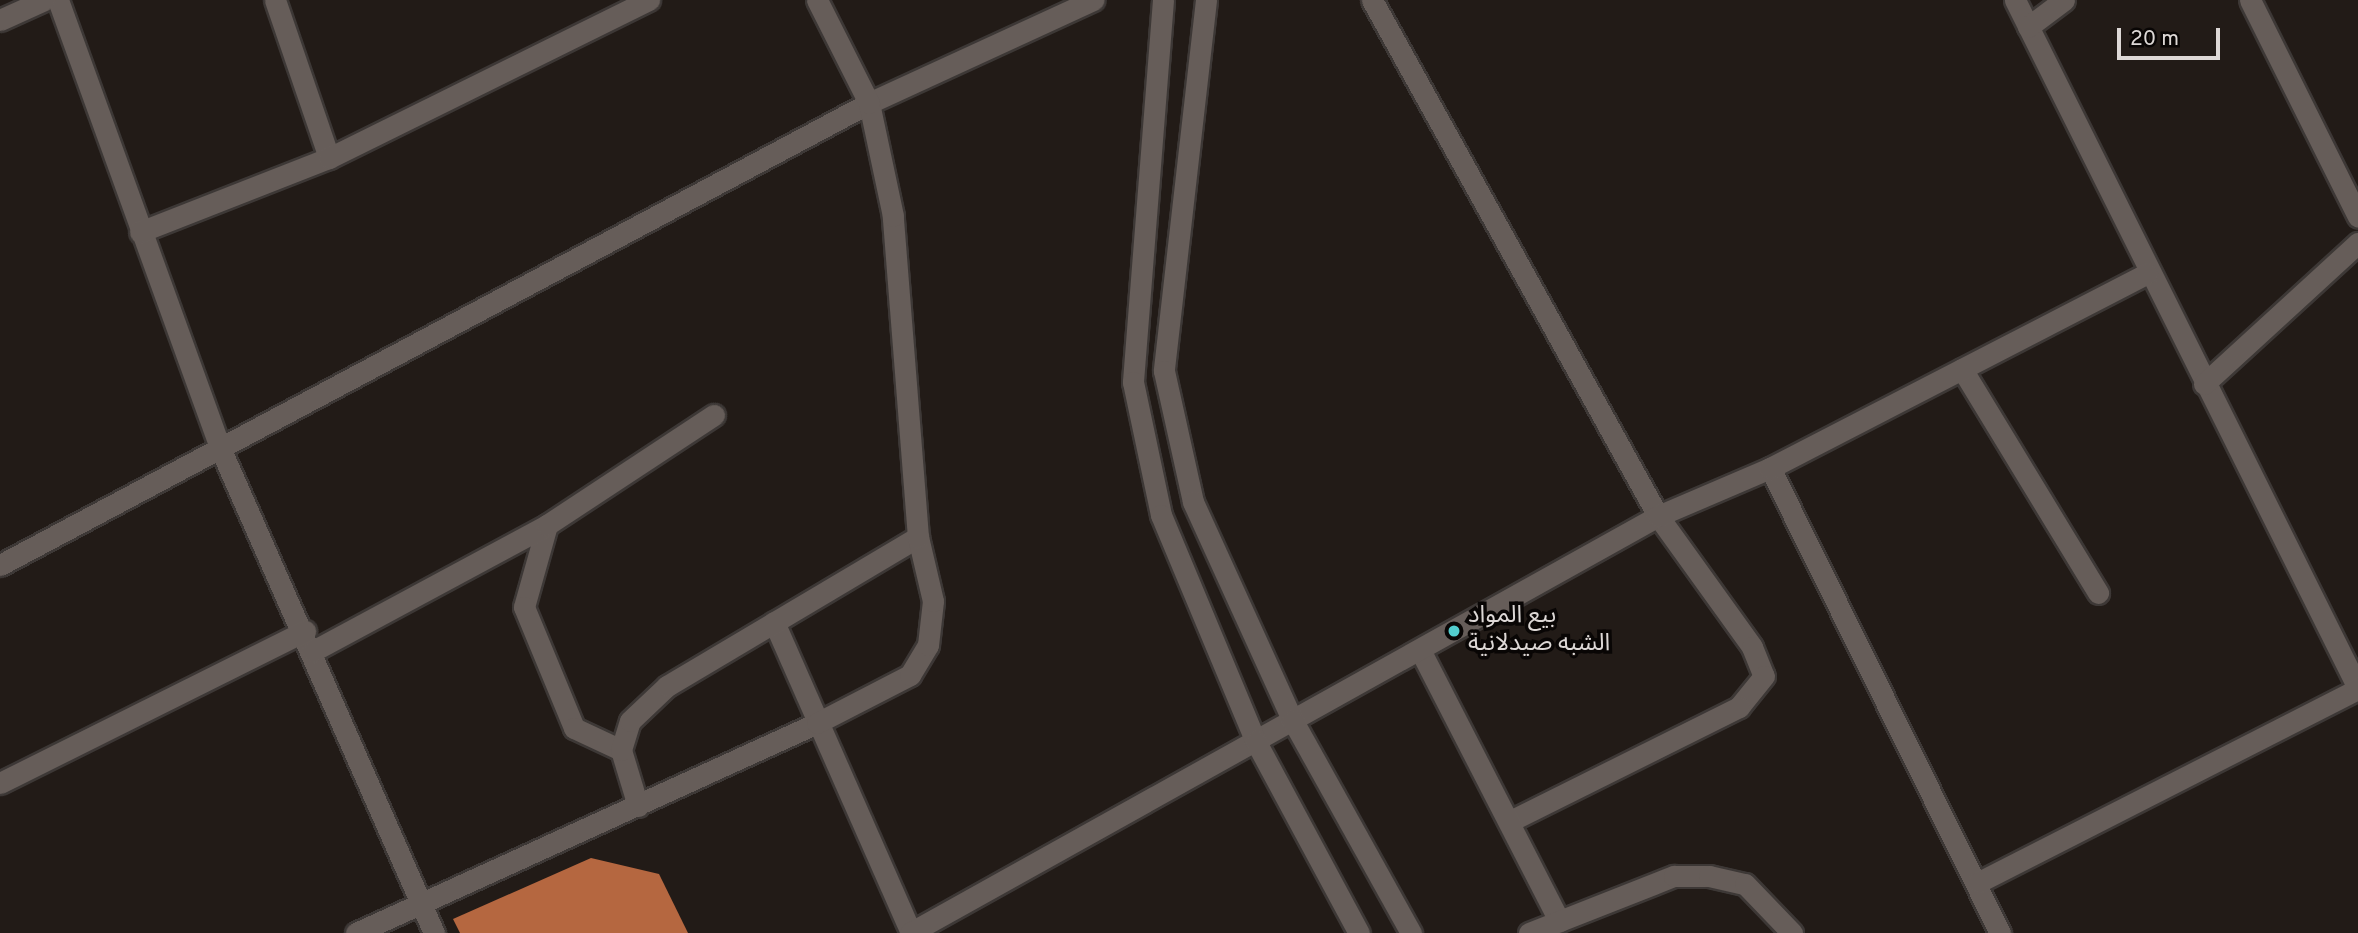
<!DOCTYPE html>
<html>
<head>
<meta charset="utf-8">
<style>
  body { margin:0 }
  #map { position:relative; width:2358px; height:933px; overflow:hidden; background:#221b17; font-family:Overpass,"Noto Sans Arabic",sans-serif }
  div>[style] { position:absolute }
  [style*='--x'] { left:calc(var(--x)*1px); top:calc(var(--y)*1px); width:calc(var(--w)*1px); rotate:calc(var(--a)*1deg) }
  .building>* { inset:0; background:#b56740 }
  .roads { filter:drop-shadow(2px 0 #3d3836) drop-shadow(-2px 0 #3d3836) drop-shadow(0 2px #3d3836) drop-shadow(0 -2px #3d3836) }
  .minor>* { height:21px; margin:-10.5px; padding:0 10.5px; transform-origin:10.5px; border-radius:10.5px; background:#665d59 }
  .tertiary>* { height:21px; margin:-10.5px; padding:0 10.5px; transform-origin:10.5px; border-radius:10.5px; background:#665d59 }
  .dots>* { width:19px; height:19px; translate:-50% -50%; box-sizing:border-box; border:4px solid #090605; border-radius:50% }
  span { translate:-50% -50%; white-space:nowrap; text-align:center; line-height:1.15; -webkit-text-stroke:7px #090605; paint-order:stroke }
  .poi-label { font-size:24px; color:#ddd8d6 }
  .left { translate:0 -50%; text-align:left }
  .scale { position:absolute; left:2117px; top:28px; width:103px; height:32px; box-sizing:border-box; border:4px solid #ddd8d6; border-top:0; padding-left:9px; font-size:21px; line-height:24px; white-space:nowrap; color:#ddd8d6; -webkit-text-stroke:5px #090605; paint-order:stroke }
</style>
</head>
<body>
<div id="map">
  <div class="building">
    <i style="clip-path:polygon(591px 858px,659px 874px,688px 933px,460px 933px,453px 919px)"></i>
  </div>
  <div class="roads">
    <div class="minor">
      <i style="--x:58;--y:0;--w:479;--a:70.1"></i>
      <i style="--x:221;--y:450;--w:528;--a:66.2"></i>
      <i style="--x:275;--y:0;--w:167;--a:71.1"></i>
      <i style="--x:1372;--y:0;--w:590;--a:61"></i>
      <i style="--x:1658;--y:516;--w:161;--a:54.3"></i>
      <i style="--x:1752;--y:647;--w:31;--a:68"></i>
      <i style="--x:1764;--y:676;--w:40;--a:129"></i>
      <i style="--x:1739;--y:707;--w:256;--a:153.5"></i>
      <i style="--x:2015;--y:0;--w:769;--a:63.5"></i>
      <i style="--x:2250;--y:0;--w:242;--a:63.5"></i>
      <i style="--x:0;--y:20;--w:48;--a:-24.4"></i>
      <i style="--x:2028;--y:27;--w:45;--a:-36.9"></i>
      <i style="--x:140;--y:232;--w:203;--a:-21.4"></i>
      <i style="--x:329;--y:158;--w:357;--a:-26.3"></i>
      <i style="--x:1962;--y:369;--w:262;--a:58.7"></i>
      <i style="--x:2204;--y:384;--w:209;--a:-42.5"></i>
      <i style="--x:1770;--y:468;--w:519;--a:63.68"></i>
      <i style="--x:547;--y:525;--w:85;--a:105.7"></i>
      <i style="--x:524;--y:607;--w:131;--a:67.5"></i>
      <i style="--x:574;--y:728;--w:52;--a:25.1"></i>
      <i style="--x:0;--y:565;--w:984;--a:-28"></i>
      <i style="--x:869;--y:103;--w:247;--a:-24.7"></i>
      <i style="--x:774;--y:622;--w:340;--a:66.2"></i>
      <i style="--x:1420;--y:650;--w:305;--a:62.8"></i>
      <i style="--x:313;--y:651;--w:266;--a:-28.3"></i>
      <i style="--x:547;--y:525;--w:200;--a:-33.4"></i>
      <i style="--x:0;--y:783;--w:341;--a:-26.5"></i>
      <i style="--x:638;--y:806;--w:59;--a:-106.9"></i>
      <i style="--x:621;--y:750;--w:30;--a:-73"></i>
      <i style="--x:630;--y:721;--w:51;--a:-43.4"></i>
      <i style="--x:667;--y:686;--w:292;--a:-30.7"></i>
      <i style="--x:1979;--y:882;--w:425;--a:-27"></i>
      <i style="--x:356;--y:933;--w:507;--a:-24.49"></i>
      <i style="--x:817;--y:723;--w:105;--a:-27.3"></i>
      <i style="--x:910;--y:675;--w:35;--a:-59"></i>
      <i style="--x:928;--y:645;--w:44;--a:-83.5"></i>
      <i style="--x:933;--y:601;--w:66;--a:-103.2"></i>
      <i style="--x:918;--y:537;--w:322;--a:-94.5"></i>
      <i style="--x:893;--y:216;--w:116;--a:-102"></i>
      <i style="--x:869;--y:103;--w:115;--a:-116.8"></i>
      <i style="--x:910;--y:933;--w:856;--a:-29.14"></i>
      <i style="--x:1658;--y:516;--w:122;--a:-23.2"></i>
      <i style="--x:1770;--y:468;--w:424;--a:-27.3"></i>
      <i style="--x:1529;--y:933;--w:156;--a:-21.5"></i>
      <i style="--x:1674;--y:876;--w:35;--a:0"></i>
      <i style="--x:1709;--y:876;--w:37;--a:13"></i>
      <i style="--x:1745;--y:884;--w:68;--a:46.2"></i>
    </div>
    <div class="tertiary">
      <i style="--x:1163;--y:0;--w:383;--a:94.5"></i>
      <i style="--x:1133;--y:382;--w:136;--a:78.1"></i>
      <i style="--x:1161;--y:515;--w:246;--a:67.3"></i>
      <i style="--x:1256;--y:742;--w:217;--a:61.7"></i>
      <i style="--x:1206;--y:0;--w:373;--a:96.5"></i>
      <i style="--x:1164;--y:371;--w:134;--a:77.5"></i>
      <i style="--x:1193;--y:502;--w:241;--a:65.5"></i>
      <i style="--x:1293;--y:721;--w:243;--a:60.9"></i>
    </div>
  </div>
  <div class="dots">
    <i style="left:1454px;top:631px;background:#52cdce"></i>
  </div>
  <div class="poi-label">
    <span class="left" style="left:1468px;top:631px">بيع المواد<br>الشبه صيدلانية</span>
  </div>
  <div class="scale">20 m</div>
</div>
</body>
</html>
